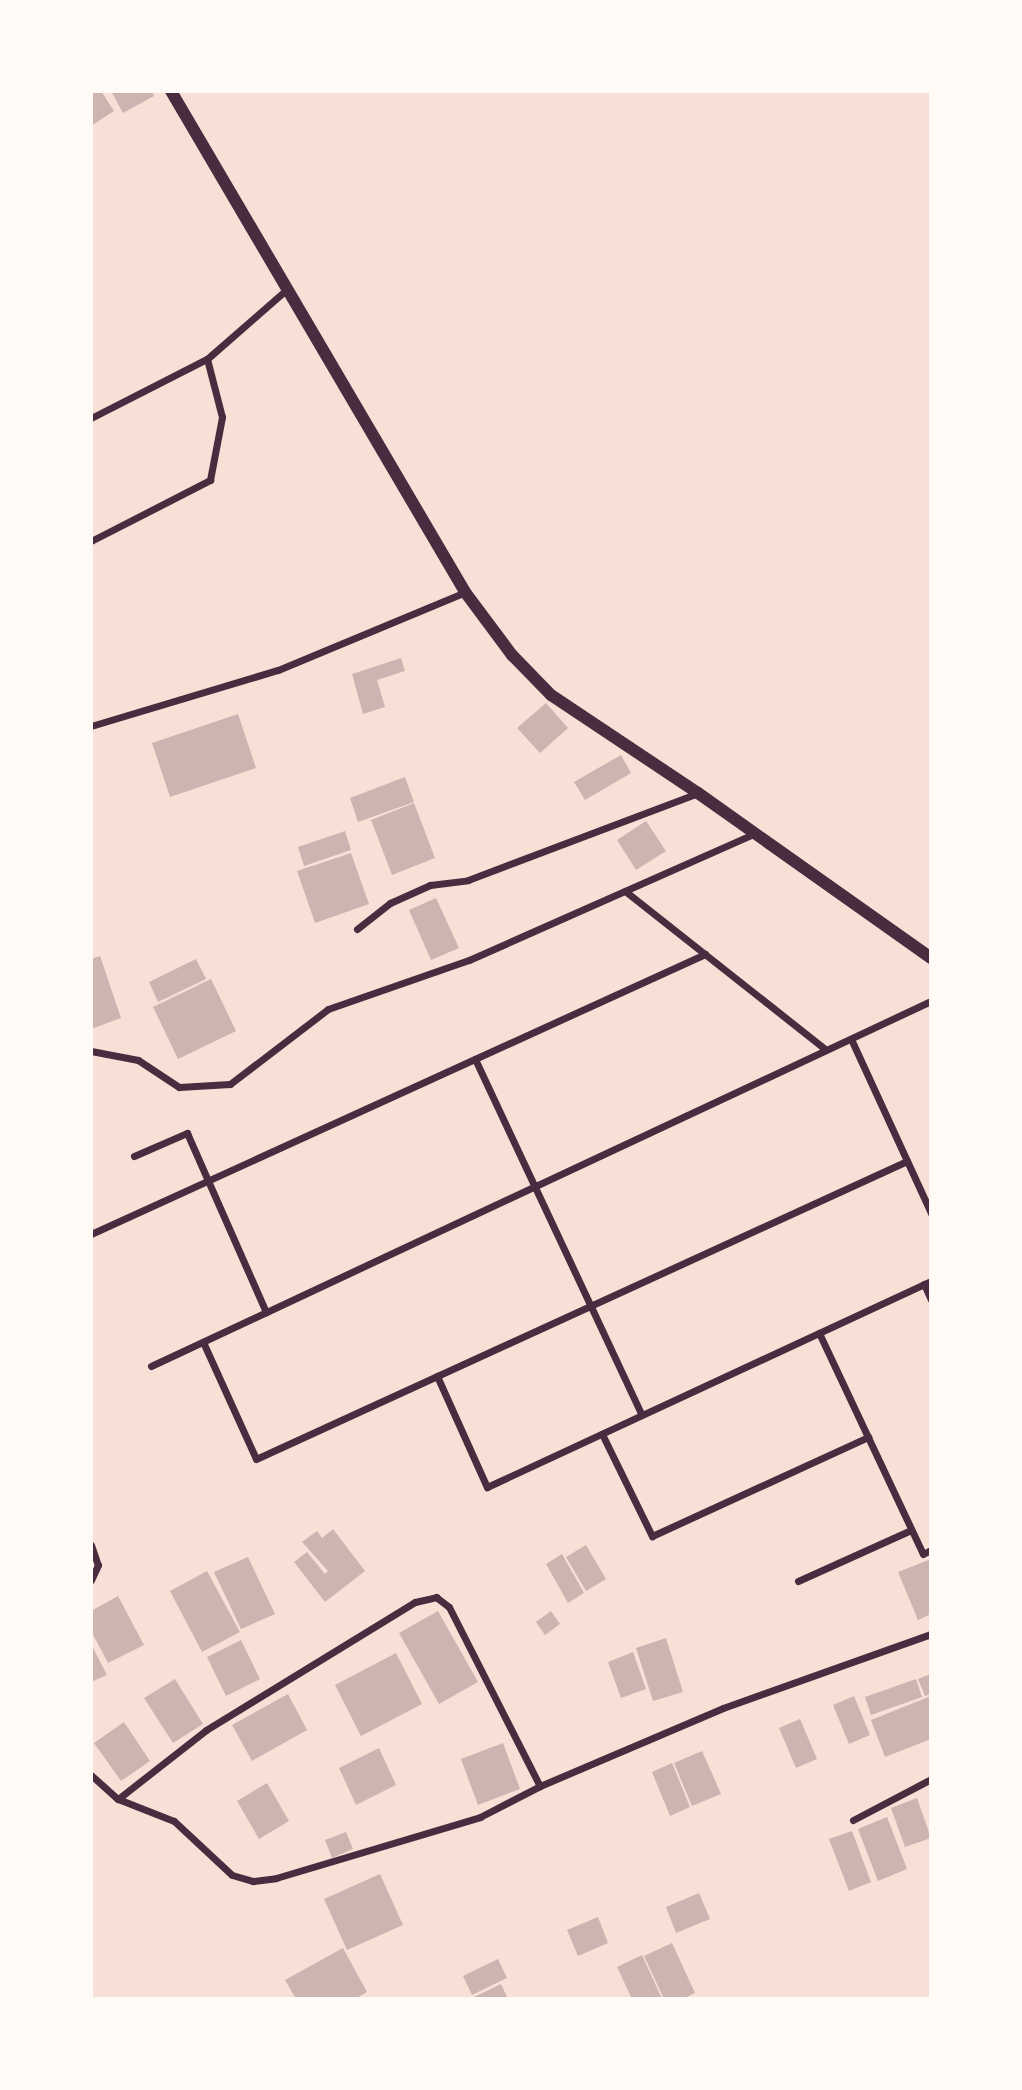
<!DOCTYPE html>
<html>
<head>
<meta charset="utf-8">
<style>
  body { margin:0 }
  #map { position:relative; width:1022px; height:2090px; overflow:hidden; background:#f7e1d7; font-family:"Open Sans",sans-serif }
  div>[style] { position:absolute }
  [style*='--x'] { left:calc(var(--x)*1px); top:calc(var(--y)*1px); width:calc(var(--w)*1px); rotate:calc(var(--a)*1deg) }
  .building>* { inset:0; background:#ccb4b1 }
  .minor>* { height:7px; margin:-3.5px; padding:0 3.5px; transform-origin:3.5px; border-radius:3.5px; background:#4a2c40 }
  .tertiary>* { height:12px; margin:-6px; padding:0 6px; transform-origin:6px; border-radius:6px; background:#4a2c40 }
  span { translate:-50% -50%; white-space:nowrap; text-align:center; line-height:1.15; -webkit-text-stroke:5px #fffaf5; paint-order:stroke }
  .frame { position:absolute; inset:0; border:93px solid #fffaf5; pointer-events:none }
</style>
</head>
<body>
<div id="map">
  <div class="building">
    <i style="clip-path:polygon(91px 91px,101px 91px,114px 111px,91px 126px)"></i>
    <i style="clip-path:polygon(111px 91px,152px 91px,154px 96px,123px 113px)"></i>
    <i style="clip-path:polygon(401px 658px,405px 671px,377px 680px,385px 707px,363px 714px,352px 674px)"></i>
    <i style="clip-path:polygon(546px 703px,568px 728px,540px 753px,517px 728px)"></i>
    <i style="clip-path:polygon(238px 714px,256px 768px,170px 797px,152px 743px)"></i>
    <i style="clip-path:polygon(621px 755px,631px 773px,585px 800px,574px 782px)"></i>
    <i style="clip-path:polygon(405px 777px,414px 802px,358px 822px,350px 798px)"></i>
    <i style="clip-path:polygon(414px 803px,435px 858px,392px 875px,371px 820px)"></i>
    <i style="clip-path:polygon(646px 821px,666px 851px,636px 870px,617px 840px)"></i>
    <i style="clip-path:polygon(345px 831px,351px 850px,304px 866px,298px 847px)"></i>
    <i style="clip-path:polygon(351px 853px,369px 904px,315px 923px,297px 871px)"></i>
    <i style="clip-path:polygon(436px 898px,459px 948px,431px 960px,409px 910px)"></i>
    <i style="clip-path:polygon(100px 956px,121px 1018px,91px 1029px,91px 959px)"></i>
    <i style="clip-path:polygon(196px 959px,206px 979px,158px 1002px,149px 982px)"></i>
    <i style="clip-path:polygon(211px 979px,236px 1031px,178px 1059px,153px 1007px)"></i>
    <i style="clip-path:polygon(333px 1529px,365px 1571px,325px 1602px,294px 1562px,307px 1552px,325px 1574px,328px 1571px,302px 1542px,317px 1531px,322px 1538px)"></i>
    <i style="clip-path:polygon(586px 1545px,606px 1579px,586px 1591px,566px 1557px)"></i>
    <i style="clip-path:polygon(562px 1554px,584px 1593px,568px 1603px,546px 1564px)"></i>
    <i style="clip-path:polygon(248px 1557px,275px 1614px,241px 1629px,214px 1572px)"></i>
    <i style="clip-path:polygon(931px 1559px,931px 1614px,918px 1620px,898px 1572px)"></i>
    <i style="clip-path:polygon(207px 1571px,240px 1632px,202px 1652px,170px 1591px)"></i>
    <i style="clip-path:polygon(118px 1596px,144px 1645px,108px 1663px,91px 1631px,91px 1611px)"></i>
    <i style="clip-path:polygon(438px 1611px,478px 1682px,439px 1704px,399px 1633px)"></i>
    <i style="clip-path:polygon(551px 1611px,560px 1624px,545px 1635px,536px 1622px)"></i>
    <i style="clip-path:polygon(666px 1638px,683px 1692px,653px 1701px,636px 1648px)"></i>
    <i style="clip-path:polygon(241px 1640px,260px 1679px,226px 1696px,207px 1657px)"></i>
    <i style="clip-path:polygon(91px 1644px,107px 1675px,91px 1682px)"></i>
    <i style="clip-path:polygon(633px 1652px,646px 1689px,621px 1698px,608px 1662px)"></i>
    <i style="clip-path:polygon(396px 1653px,422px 1704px,361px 1736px,335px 1685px)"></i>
    <i style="clip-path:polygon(931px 1674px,931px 1694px,925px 1696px,918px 1679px)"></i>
    <i style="clip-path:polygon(175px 1679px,203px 1724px,173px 1743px,144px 1698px)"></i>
    <i style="clip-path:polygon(916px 1679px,922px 1697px,871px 1715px,865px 1697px)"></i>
    <i style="clip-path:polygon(288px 1694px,307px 1730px,252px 1761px,232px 1725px)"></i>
    <i style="clip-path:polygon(854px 1696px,870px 1735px,849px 1744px,833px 1705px)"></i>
    <i style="clip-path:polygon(931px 1696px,931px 1739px,885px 1757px,871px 1720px)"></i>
    <i style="clip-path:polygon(800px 1719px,817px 1759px,796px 1768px,779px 1728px)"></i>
    <i style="clip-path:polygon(124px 1722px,150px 1761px,121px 1781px,94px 1743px)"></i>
    <i style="clip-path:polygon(503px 1743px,520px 1789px,478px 1805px,461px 1759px)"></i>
    <i style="clip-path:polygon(379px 1748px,396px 1785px,356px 1805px,339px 1768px)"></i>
    <i style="clip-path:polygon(702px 1751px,721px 1794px,692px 1806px,674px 1763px)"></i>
    <i style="clip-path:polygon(672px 1763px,690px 1807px,670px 1816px,652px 1772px)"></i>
    <i style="clip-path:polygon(267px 1783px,289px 1821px,259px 1839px,237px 1801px)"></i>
    <i style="clip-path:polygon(917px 1798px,931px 1838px,905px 1847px,891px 1808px)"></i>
    <i style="clip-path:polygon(887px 1817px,907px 1869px,878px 1881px,858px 1829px)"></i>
    <i style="clip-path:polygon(852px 1831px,871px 1882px,849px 1891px,829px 1839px)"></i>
    <i style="clip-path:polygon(346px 1832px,353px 1849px,332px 1858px,325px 1840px)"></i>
    <i style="clip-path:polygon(380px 1874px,403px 1925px,347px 1950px,324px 1899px)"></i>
    <i style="clip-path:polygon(699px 1893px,710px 1919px,676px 1933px,666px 1907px)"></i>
    <i style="clip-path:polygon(598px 1917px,608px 1943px,578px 1956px,567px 1930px)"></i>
    <i style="clip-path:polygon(672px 1943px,695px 1993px,683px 1999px,664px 1999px,644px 1956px)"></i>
    <i style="clip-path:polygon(343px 1948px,367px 1992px,355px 1999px,296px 1999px,285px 1980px)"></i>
    <i style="clip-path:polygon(642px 1955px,662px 1999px,632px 1999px,617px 1967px)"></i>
    <i style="clip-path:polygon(498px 1959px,507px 1978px,472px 1995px,463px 1976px)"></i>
    <i style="clip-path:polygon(501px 1984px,508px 1999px,470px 1999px)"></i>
  </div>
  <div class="minor">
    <i style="--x:91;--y:418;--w:130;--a:-27"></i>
    <i style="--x:207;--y:359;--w:105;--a:-41.1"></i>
    <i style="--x:91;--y:541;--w:134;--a:-27.1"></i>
    <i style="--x:210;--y:480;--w:64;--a:-79.2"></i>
    <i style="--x:222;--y:417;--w:60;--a:-104.5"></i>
    <i style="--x:91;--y:726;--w:195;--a:-16.7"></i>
    <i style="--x:278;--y:670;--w:203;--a:-22.6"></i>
    <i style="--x:625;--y:891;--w:256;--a:38.3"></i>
    <i style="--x:357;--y:929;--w:42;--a:-38.2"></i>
    <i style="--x:390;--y:903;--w:44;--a:-24.2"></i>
    <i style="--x:430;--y:885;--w:38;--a:-7"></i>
    <i style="--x:468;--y:880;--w:246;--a:-20.7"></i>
    <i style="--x:851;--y:1039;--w:192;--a:65.3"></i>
    <i style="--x:91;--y:1051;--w:48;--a:10.8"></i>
    <i style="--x:138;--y:1060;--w:49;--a:33.4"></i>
    <i style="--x:179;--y:1087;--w:51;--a:-3.4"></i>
    <i style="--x:230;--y:1084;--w:123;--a:-37.4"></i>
    <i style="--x:328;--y:1009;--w:149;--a:-19.2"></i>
    <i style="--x:469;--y:960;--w:312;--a:-23.9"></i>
    <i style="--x:475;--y:1059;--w:393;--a:64.9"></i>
    <i style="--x:134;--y:1156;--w:58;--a:-23.5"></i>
    <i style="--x:187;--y:1133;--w:196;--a:66.2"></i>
    <i style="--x:91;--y:1234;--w:675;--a:-24.51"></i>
    <i style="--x:924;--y:1284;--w:17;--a:66"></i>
    <i style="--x:819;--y:1333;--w:244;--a:64.8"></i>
    <i style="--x:923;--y:1554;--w:9;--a:-27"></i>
    <i style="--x:203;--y:1342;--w:128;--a:65.6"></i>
    <i style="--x:256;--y:1459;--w:716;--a:-24.6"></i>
    <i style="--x:151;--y:1366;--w:861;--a:-25.08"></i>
    <i style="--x:437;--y:1376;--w:122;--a:65.8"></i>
    <i style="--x:487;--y:1487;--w:489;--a:-24.9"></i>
    <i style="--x:602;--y:1434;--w:114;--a:63.9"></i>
    <i style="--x:652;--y:1536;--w:238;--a:-24.6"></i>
    <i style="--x:91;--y:1545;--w:21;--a:71"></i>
    <i style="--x:98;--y:1565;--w:17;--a:115"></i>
    <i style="--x:798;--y:1581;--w:124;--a:-24.3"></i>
    <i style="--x:91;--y:1775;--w:36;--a:42"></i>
    <i style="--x:118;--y:1799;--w:60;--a:21.4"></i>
    <i style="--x:174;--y:1821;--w:79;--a:43"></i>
    <i style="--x:232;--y:1875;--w:22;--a:16"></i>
    <i style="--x:253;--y:1881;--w:23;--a:-7"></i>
    <i style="--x:276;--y:1878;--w:213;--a:-16.6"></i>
    <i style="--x:480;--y:1817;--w:68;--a:-27.3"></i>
    <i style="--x:540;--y:1786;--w:199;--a:-23.1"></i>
    <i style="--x:723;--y:1708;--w:221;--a:-19.6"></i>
    <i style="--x:118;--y:1799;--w:112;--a:-38.1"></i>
    <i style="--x:206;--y:1730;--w:245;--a:-31.5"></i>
    <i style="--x:415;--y:1602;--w:22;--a:-13"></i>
    <i style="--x:436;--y:1597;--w:16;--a:38"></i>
    <i style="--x:449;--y:1607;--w:201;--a:63.1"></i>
    <i style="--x:853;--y:1820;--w:88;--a:-27.7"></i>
  </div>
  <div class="tertiary">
    <i style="--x:171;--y:91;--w:581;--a:59.59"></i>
    <i style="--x:465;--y:592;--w:79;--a:53.3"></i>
    <i style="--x:512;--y:655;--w:56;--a:45.7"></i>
    <i style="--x:551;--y:695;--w:177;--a:33.7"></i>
    <i style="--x:698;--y:793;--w:286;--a:35.3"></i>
  </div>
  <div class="frame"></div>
</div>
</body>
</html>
